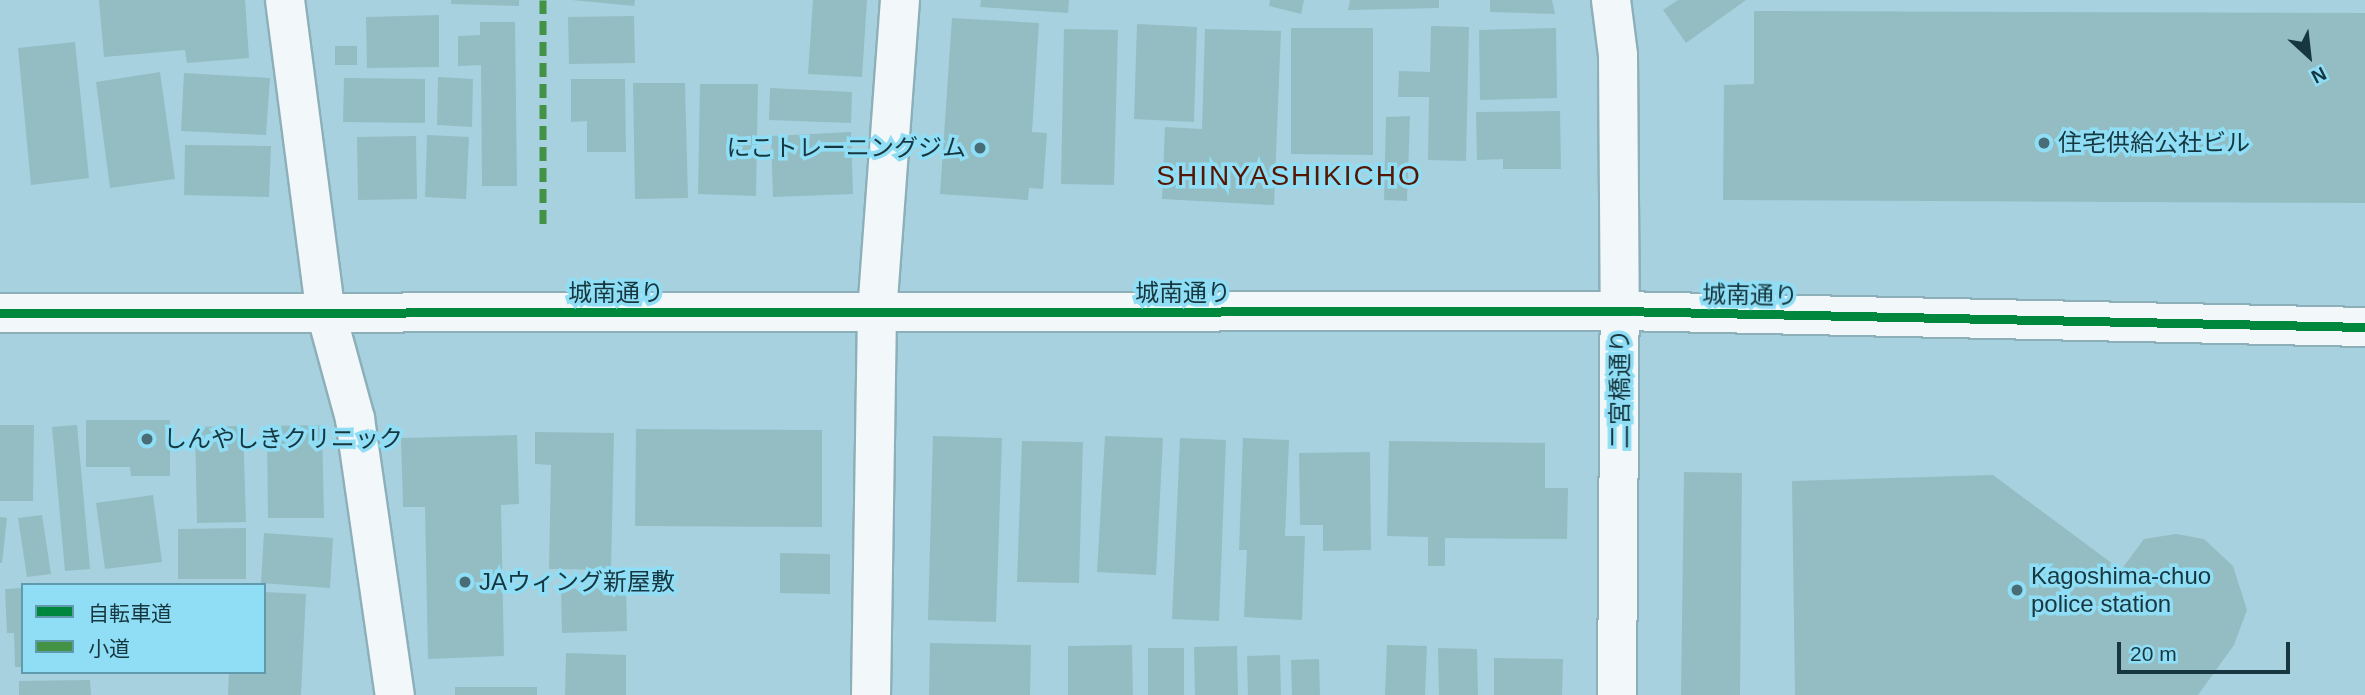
<!DOCTYPE html>
<html>
<head>
<meta charset="utf-8">
<style>
  body { margin:0 }
  #map { position:relative; width:2365px; height:695px; overflow:hidden; background:#a7d1de; font-family:Helvetica,"Noto Sans JP",sans-serif }
  div>[style] { position:absolute }
  [style*='--x'] { left:calc(var(--x)*1px); top:calc(var(--y)*1px); width:calc(var(--w)*1px); rotate:calc(var(--a)*1deg) }
  .building>* { inset:0; background:#93bdc3 }
  .roads { filter:drop-shadow(2px 0 #8dafb9) drop-shadow(-2px 0 #8dafb9) drop-shadow(0 2px #8dafb9) drop-shadow(0 -2px #8dafb9) }
  .minor>* { height:38px; margin:-19px; padding:0 19px; transform-origin:19px; border-radius:19px; background:#f2f8fa }
  .tertiary>* { height:38px; margin:-19px; padding:0 19px; transform-origin:19px; border-radius:19px; background:#f2f8fa }
  .quiet>* { height:7px; margin-top:-3.5px; transform-origin:0; background:repeating-linear-gradient(90deg,#449245 0 14px,transparent 0 21px) }
  .cycleway>* { height:9px; margin:-4.5px; padding:0 4.5px; transform-origin:4.5px; border-radius:4.5px; background:#00873e }
  .dots>* { width:19px; height:19px; translate:-50% -50%; box-sizing:border-box; border:4px solid #90def5; border-radius:50% }
  span { translate:-50% -50%; white-space:nowrap; text-align:center; line-height:1.15; -webkit-text-stroke:7px #90def5; paint-order:stroke }
  .poi-label { font-size:24px; color:#16373f }
  .left { translate:0 -50%; text-align:left }
  .right { translate:-100% -50%; text-align:right }
  .street-label { font-size:24px; color:#16373f }
  .quarter-label { font-size:28px; color:#551500; letter-spacing:2px }
  .legend { position:absolute; left:21px; top:583px; width:245px; height:91px; box-sizing:border-box; background:#90def5; border:2px solid #5f9bac; margin:0; padding:9px 12px; list-style:none; font-size:21px; color:#16373f }
  .legend li { display:flex; align-items:center; gap:14px; height:35px }
  .legend b { width:35px; border:2px solid #5f9bac }
  .north { position:absolute; left:2274px; top:21px; width:70px; height:70px; -webkit-text-stroke:5px #90def5; paint-order:stroke; rotate:153deg; font-size:19px; font-weight:700; line-height:28px; text-align:center; color:#16373f }
  .north::after { content:''; display:block; margin:auto; width:24px; height:32px; background:#16373f; clip-path:polygon(50% 0,100% 100%,50% 72%,0 100%) }
  .scale { position:absolute; left:2117px; top:642px; width:173px; height:32px; box-sizing:border-box; border:4px solid #16373f; border-top:0; padding-left:9px; font-size:21px; line-height:24px; white-space:nowrap; color:#16373f; -webkit-text-stroke:5px #90def5; paint-order:stroke }
</style>
</head>
<body>
<div id="map">
  <div class="building">
    <i style="clip-path:polygon(99px 0,245px 0,249px 58px,187px 63px,185px 50px,104px 57px)"></i>
    <i style="clip-path:polygon(451px 0,519px 0,519px 6px,451px 4px)"></i>
    <i style="clip-path:polygon(572px 0,635px 0,634px 6px)"></i>
    <i style="clip-path:polygon(813px 0,867px 0,862px 77px,808px 74px)"></i>
    <i style="clip-path:polygon(981px 0,1069px 0,1068px 13px,980px 7px)"></i>
    <i style="clip-path:polygon(1270px 0,1304px 0,1301px 14px,1269px 6px)"></i>
    <i style="clip-path:polygon(1350px 0,1439px 0,1439px 8px,1348px 10px)"></i>
    <i style="clip-path:polygon(1490px 0,1552px 0,1555px 14px,1490px 12px)"></i>
    <i style="clip-path:polygon(1678px 0,1746px 0,1686px 43px,1663px 10px)"></i>
    <i style="clip-path:polygon(1754px 11px,2365px 13px,2365px 203px,1723px 200px,1724px 85px,1754px 84px)"></i>
    <i style="clip-path:polygon(439px 15px,439px 67px,367px 68px,366px 17px)"></i>
    <i style="clip-path:polygon(634px 16px,635px 63px,569px 64px,568px 17px)"></i>
    <i style="clip-path:polygon(952px 18px,1039px 23px,1032px 132px,1047px 133px,1043px 189px,1029px 188px,1028px 200px,940px 194px)"></i>
    <i style="clip-path:polygon(480px 22px,515px 22px,517px 186px,482px 186px,481px 65px,458px 66px,458px 36px,480px 35px)"></i>
    <i style="clip-path:polygon(1137px 24px,1197px 27px,1194px 122px,1134px 119px)"></i>
    <i style="clip-path:polygon(1431px 26px,1469px 27px,1466px 161px,1428px 160px,1429px 97px,1398px 97px,1399px 71px,1430px 72px)"></i>
    <i style="clip-path:polygon(1291px 28px,1373px 28px,1373px 155px,1291px 154px)"></i>
    <i style="clip-path:polygon(1556px 28px,1557px 98px,1480px 100px,1479px 30px)"></i>
    <i style="clip-path:polygon(1064px 29px,1118px 30px,1114px 185px,1061px 184px)"></i>
    <i style="clip-path:polygon(1205px 29px,1281px 31px,1274px 205px,1162px 199px,1165px 127px,1202px 129px)"></i>
    <i style="clip-path:polygon(75px 42px,89px 178px,31px 185px,18px 48px)"></i>
    <i style="clip-path:polygon(335px 46px,357px 46px,357px 65px,335px 65px)"></i>
    <i style="clip-path:polygon(160px 72px,175px 179px,110px 188px,96px 82px)"></i>
    <i style="clip-path:polygon(184px 73px,270px 78px,266px 135px,181px 131px)"></i>
    <i style="clip-path:polygon(438px 77px,473px 79px,472px 127px,437px 125px)"></i>
    <i style="clip-path:polygon(344px 78px,425px 79px,425px 123px,343px 122px)"></i>
    <i style="clip-path:polygon(571px 79px,625px 79px,626px 152px,587px 152px,587px 121px,571px 122px)"></i>
    <i style="clip-path:polygon(633px 83px,685px 83px,688px 198px,635px 199px)"></i>
    <i style="clip-path:polygon(700px 84px,758px 84px,756px 196px,698px 194px)"></i>
    <i style="clip-path:polygon(770px 88px,852px 92px,851px 123px,769px 120px)"></i>
    <i style="clip-path:polygon(1560px 111px,1561px 169px,1503px 169px,1503px 159px,1477px 160px,1476px 112px)"></i>
    <i style="clip-path:polygon(1410px 116px,1407px 201px,1384px 200px,1386px 117px)"></i>
    <i style="clip-path:polygon(851px 132px,853px 194px,773px 197px,771px 136px)"></i>
    <i style="clip-path:polygon(427px 135px,469px 137px,466px 199px,425px 197px)"></i>
    <i style="clip-path:polygon(416px 136px,417px 199px,358px 200px,357px 137px)"></i>
    <i style="clip-path:polygon(185px 145px,271px 146px,269px 197px,184px 195px)"></i>
    <i style="clip-path:polygon(86px 420px,170px 420px,170px 476px,131px 476px,130px 467px,86px 467px)"></i>
    <i style="clip-path:polygon(0 425px,34px 425px,33px 501px,0 501px)"></i>
    <i style="clip-path:polygon(77px 425px,90px 569px,65px 571px,52px 427px)"></i>
    <i style="clip-path:polygon(322px 425px,324px 518px,268px 518px,267px 426px)"></i>
    <i style="clip-path:polygon(243px 426px,246px 522px,197px 523px,195px 427px)"></i>
    <i style="clip-path:polygon(636px 429px,822px 430px,822px 527px,635px 526px)"></i>
    <i style="clip-path:polygon(535px 432px,614px 433px,611px 570px,549px 569px,551px 465px,535px 464px)"></i>
    <i style="clip-path:polygon(517px 435px,519px 504px,501px 505px,504px 656px,428px 659px,425px 507px,403px 507px,401px 438px)"></i>
    <i style="clip-path:polygon(933px 436px,1002px 438px,996px 622px,928px 620px)"></i>
    <i style="clip-path:polygon(1105px 436px,1163px 438px,1156px 575px,1097px 572px)"></i>
    <i style="clip-path:polygon(1180px 438px,1226px 440px,1219px 621px,1172px 619px)"></i>
    <i style="clip-path:polygon(1243px 438px,1289px 440px,1285px 536px,1305px 536px,1302px 620px,1244px 617px,1247px 550px,1239px 550px)"></i>
    <i style="clip-path:polygon(1022px 441px,1083px 442px,1079px 583px,1017px 582px)"></i>
    <i style="clip-path:polygon(1389px 441px,1545px 443px,1545px 488px,1568px 488px,1567px 539px,1445px 538px,1445px 566px,1428px 566px,1428px 537px,1387px 536px)"></i>
    <i style="clip-path:polygon(1370px 452px,1371px 550px,1323px 551px,1323px 525px,1300px 525px,1299px 453px)"></i>
    <i style="clip-path:polygon(1684px 472px,1742px 473px,1740px 695px,1681px 695px)"></i>
    <i style="clip-path:polygon(1993px 475px,2121px 570px,2144px 539px,2176px 534px,2204px 539px,2233px 566px,2247px 610px,2234px 645px,2198px 695px,1795px 695px,1792px 481px)"></i>
    <i style="clip-path:polygon(153px 495px,162px 562px,105px 569px,96px 503px)"></i>
    <i style="clip-path:polygon(42px 515px,51px 574px,27px 577px,18px 518px)"></i>
    <i style="clip-path:polygon(0 517px,7px 518px,2px 563px,0 563px)"></i>
    <i style="clip-path:polygon(246px 528px,246px 579px,178px 579px,178px 529px)"></i>
    <i style="clip-path:polygon(264px 533px,333px 538px,330px 588px,261px 583px)"></i>
    <i style="clip-path:polygon(780px 553px,830px 554px,830px 594px,780px 593px)"></i>
    <i style="clip-path:polygon(626px 587px,627px 631px,562px 633px,561px 589px)"></i>
    <i style="clip-path:polygon(23px 588px,23px 667px,15px 667px,14px 633px,7px 633px,5px 589px)"></i>
    <i style="clip-path:polygon(264px 592px,306px 594px,301px 695px,228px 695px,229px 672px,264px 672px)"></i>
    <i style="clip-path:polygon(930px 643px,1031px 645px,1030px 695px,929px 695px)"></i>
    <i style="clip-path:polygon(1132px 645px,1133px 695px,1068px 695px,1068px 646px)"></i>
    <i style="clip-path:polygon(1387px 645px,1427px 646px,1425px 695px,1385px 695px)"></i>
    <i style="clip-path:polygon(1237px 646px,1238px 695px,1195px 695px,1194px 647px)"></i>
    <i style="clip-path:polygon(1148px 648px,1184px 648px,1184px 695px,1148px 695px)"></i>
    <i style="clip-path:polygon(1438px 648px,1477px 649px,1478px 695px,1439px 695px)"></i>
    <i style="clip-path:polygon(566px 653px,626px 655px,626px 695px,565px 695px)"></i>
    <i style="clip-path:polygon(1280px 655px,1281px 695px,1248px 695px,1247px 656px)"></i>
    <i style="clip-path:polygon(1494px 658px,1563px 659px,1562px 695px,1494px 695px)"></i>
    <i style="clip-path:polygon(1319px 659px,1320px 695px,1292px 695px,1291px 660px)"></i>
    <i style="clip-path:polygon(90px 680px,91px 695px,19px 695px,19px 681px)"></i>
    <i style="clip-path:polygon(455px 687px,537px 687px,537px 695px,455px 695px)"></i>
  </div>
  <div class="roads">
    <div class="minor">
      <i style="--x:285;--y:0;--w:312;--a:82.6"></i>
      <i style="--x:325;--y:309;--w:114;--a:74.7"></i>
      <i style="--x:355;--y:419;--w:279;--a:81.8"></i>
      <i style="--x:1611;--y:0;--w:55;--a:82.7"></i>
      <i style="--x:1618;--y:55;--w:256;--a:89.6"></i>
      <i style="--x:871;--y:695;--w:382;--a:-89.1"></i>
      <i style="--x:877;--y:313;--w:314;--a:-85.8"></i>
    </div>
    <div class="tertiary">
      <i style="--x:0;--y:313;--w:1620;--a:-0.07"></i>
      <i style="--x:1620;--y:311;--w:745;--a:1.23"></i>
      <i style="--x:1617;--y:695;--w:384;--a:-89.6"></i>
    </div>
  </div>
  <div class="quiet">
    <i style="--x:543;--y:0;--w:226;--a:90"></i>
  </div>
  <div class="cycleway">
    <i style="--x:0;--y:313;--w:1620;--a:-0.07"></i>
    <i style="--x:1620;--y:311;--w:745;--a:1.23"></i>
  </div>
  <div class="dots">
    <i style="left:2044px;top:143px;background:#496d77"></i>
    <i style="left:980px;top:148px;background:#496d77"></i>
    <i style="left:147px;top:439px;background:#496d77"></i>
    <i style="left:465px;top:582px;background:#496d77"></i>
    <i style="left:2017px;top:590px;background:#496d77"></i>
  </div>
  <div class="poi-label">
    <span class="left" style="left:2058px;top:143px">住宅供給公社ビル</span>
    <span class="right" style="left:966px;top:148px">にこトレーニングジム</span>
    <span class="left" style="left:163px;top:439px">しんやしきクリニック</span>
    <span class="left" style="left:2031px;top:590px">Kagoshima-chuo<br>police station</span>
    <span class="left" style="left:479px;top:582px">JAウィング新屋敷</span>
  </div>
  <div class="street-label">
    <span style="left:616px;top:293px">城南通り</span>
    <span style="left:1183px;top:293px">城南通り</span>
    <span style="left:1750px;top:295px;rotate:1deg">城南通り</span>
    <span style="left:1620px;top:389px;rotate:-90deg">二宮橋通り</span>
  </div>
  <div class="quarter-label">
    <span style="left:1289px;top:176px">SHINYASHIKICHO</span>
  </div>
  <ul class="legend">
  <li><b style="height:9px;background:#00873e"></b>自転車道</li>
  <li><b style="height:9px;background:#449245"></b>小道</li>
  </ul>
  <div class="north">N</div>
  <div class="scale">20 m</div>
</div>
</body>
</html>
